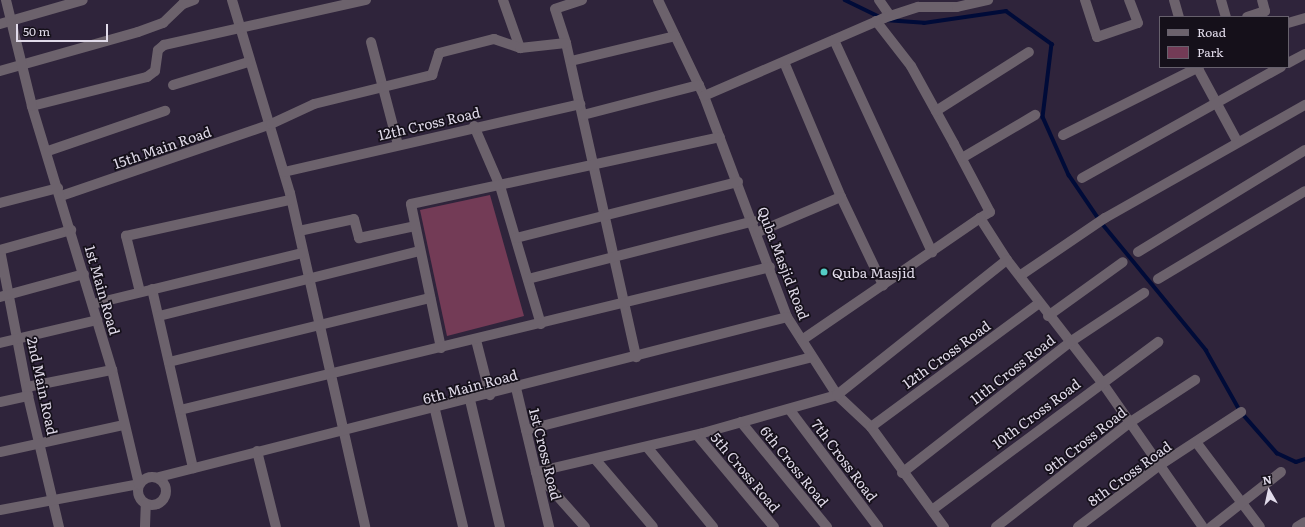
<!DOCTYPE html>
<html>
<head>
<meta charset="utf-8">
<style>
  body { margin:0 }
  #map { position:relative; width:1305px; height:527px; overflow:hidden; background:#2f243b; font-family:Literata,serif }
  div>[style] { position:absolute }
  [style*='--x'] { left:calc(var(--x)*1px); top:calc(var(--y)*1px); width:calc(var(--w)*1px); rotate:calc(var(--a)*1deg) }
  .green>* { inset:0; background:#733b56 }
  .stream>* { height:3.5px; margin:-1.75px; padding:0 1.75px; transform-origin:1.75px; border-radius:1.75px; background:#000b38 }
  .minor>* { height:10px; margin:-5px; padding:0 5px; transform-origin:5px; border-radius:5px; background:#6c626c }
  .minor>.ring { margin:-5px; padding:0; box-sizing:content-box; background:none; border:10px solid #6c626c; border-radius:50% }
  .dots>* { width:11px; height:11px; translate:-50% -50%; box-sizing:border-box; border:2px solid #15101a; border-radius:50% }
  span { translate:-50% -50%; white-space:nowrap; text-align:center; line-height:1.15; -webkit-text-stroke:3.5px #15101a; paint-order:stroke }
  .street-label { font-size:14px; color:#e1dbea }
  .poi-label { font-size:14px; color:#e1dbea }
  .left { translate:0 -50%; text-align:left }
  .legend { position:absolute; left:1159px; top:16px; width:130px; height:52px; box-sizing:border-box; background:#15101a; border:1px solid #67616d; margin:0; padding:5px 7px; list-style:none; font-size:12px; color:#e1dbea }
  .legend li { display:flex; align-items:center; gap:8px; height:20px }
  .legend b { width:20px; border:1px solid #67616d }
  .north { position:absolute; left:1249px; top:471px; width:40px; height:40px; -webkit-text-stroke:3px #15101a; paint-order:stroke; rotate:351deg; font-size:11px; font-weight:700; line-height:16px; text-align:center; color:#e1dbea }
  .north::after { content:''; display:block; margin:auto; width:14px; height:18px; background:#e1dbea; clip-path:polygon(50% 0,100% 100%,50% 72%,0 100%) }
  .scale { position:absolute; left:16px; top:24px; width:92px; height:18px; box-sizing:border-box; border:2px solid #e1dbea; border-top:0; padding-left:5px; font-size:12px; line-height:14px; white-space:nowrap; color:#e1dbea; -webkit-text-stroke:3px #15101a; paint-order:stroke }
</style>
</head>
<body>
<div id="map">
  <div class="green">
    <i style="clip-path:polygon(490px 195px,524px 316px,447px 336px,420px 210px)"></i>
  </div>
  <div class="stream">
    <i style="--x:845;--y:0;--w:39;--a:26"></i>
    <i style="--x:885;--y:20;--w:39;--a:4"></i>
    <i style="--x:924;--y:23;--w:83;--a:-8.3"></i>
    <i style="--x:1006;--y:11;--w:57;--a:35.7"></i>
    <i style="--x:1052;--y:44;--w:74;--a:97"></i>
    <i style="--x:1043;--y:117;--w:64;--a:65.9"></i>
    <i style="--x:1069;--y:175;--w:57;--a:55.8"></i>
    <i style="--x:1101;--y:222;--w:166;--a:50.6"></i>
    <i style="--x:1206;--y:350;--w:71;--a:60.6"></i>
    <i style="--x:1241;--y:412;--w:55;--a:48.7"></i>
    <i style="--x:1277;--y:453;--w:21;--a:25"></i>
    <i style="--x:1296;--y:462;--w:9;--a:-18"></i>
  </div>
  <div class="minor">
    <i style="--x:232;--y:0;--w:202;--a:73.3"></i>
    <i style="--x:290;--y:193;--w:342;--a:77.3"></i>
    <i style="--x:503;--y:0;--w:51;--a:70.5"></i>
    <i style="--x:582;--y:0;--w:28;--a:162"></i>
    <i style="--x:555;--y:9;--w:36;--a:72"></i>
    <i style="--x:566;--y:43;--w:322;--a:77.4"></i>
    <i style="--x:658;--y:0;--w:106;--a:64.4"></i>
    <i style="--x:704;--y:96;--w:236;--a:69.4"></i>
    <i style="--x:787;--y:317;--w:93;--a:57.3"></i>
    <i style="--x:837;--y:395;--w:47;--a:43.3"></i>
    <i style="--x:871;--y:427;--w:124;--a:53.9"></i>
    <i style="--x:879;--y:0;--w:19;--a:55"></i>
    <i style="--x:1085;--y:0;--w:39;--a:72"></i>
    <i style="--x:1097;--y:37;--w:43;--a:-18.9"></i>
    <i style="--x:1138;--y:23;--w:25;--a:-111"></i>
    <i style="--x:1174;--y:0;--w:18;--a:74"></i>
    <i style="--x:1221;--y:0;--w:18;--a:74"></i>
    <i style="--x:1247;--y:17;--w:19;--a:-18"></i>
    <i style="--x:1265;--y:11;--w:11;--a:-105"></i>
    <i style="--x:876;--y:21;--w:57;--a:52.1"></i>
    <i style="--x:911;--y:66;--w:89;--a:61.1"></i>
    <i style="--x:954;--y:144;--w:77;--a:62.1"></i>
    <i style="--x:990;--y:212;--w:12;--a:149"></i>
    <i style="--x:980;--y:218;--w:50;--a:57.3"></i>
    <i style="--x:1007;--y:260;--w:153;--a:52.2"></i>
    <i style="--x:1101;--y:381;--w:178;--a:55.1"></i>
    <i style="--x:1288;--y:23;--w:18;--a:-16"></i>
    <i style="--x:0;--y:24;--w:86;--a:-16.1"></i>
    <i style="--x:834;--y:40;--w:234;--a:65.2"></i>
    <i style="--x:371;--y:42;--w:106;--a:75.3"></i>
    <i style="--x:571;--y:61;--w:107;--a:-13.5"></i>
    <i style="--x:784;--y:62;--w:147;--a:67.1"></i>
    <i style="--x:841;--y:197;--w:98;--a:64.5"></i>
    <i style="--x:1288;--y:63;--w:19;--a:-28"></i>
    <i style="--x:1197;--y:67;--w:84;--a:61.6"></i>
    <i style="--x:0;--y:71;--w:143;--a:-15.8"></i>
    <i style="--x:138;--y:32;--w:27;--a:-20"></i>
    <i style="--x:163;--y:23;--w:28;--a:-44"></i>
    <i style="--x:183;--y:4;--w:12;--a:-20"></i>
    <i style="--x:173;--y:85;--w:78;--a:-17"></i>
    <i style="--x:704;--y:96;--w:196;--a:-23.4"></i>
    <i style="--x:884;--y:18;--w:36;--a:-18"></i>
    <i style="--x:918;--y:7;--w:39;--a:0"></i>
    <i style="--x:957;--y:7;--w:32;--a:-13"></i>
    <i style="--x:32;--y:106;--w:119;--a:-14.2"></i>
    <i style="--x:147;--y:77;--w:10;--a:-37"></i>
    <i style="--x:155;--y:71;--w:21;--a:-82"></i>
    <i style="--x:158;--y:50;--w:8;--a:-40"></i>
    <i style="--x:164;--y:45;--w:207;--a:-12.6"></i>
    <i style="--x:936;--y:111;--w:110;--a:-32.4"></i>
    <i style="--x:583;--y:115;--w:120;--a:-14.5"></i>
    <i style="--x:474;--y:126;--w:65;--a:66.6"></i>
    <i style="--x:500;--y:186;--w:144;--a:73.5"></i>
    <i style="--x:1063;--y:135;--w:152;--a:-26.6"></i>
    <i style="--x:48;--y:151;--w:124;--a:-18.9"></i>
    <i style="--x:962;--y:158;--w:85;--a:-30.5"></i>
    <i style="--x:284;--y:172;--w:304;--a:-12.9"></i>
    <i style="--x:1082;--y:178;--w:228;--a:-29.2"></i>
    <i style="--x:61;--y:196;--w:222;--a:-18.9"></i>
    <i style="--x:271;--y:124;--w:47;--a:-24.9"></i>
    <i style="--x:314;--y:104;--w:122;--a:-13.8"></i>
    <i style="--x:432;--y:75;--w:23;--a:-72"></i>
    <i style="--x:439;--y:53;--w:57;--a:-14.3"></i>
    <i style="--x:494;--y:39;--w:28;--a:19"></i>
    <i style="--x:520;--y:48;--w:46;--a:-6.2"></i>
    <i style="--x:0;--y:203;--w:60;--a:-14.5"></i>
    <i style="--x:299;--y:231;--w:56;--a:-12.3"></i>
    <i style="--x:354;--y:219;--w:20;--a:75"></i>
    <i style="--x:359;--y:238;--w:57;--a:-12.1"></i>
    <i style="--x:758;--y:232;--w:90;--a:-22.9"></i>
    <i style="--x:516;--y:238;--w:229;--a:-14.2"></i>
    <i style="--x:0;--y:250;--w:149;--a:79.1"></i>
    <i style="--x:28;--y:396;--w:135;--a:76.7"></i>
    <i style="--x:0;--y:250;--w:74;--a:-15.7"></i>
    <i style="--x:1138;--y:252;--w:196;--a:-31.4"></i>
    <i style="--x:1021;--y:275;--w:102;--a:-34.2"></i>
    <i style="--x:1105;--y:218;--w:230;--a:-29.5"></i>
    <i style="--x:528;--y:279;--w:233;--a:-14.4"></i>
    <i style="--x:1158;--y:279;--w:171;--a:-30.9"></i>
    <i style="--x:152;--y:289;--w:184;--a:77.1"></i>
    <i style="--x:140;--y:292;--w:58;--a:-104"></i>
    <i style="--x:126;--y:236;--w:168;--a:-12.4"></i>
    <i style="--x:0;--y:297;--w:87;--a:-15.3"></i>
    <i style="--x:93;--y:304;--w:216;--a:-13.7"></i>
    <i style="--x:159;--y:316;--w:269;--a:-14"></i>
    <i style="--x:1048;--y:316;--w:92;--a:-35.8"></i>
    <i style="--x:476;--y:340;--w:57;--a:75.7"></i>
    <i style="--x:802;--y:340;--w:216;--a:-34.4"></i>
    <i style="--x:0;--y:343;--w:100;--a:-13.3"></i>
    <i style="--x:441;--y:348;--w:147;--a:-101.8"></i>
    <i style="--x:411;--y:204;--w:316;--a:-12.2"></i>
    <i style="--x:169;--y:362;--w:269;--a:-13.8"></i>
    <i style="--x:27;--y:387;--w:87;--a:-11.3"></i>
    <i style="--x:516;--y:388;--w:143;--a:76.6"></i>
    <i style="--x:470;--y:400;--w:130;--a:76.7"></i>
    <i style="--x:0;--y:402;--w:29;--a:-12"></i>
    <i style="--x:789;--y:409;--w:148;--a:53"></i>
    <i style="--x:180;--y:410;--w:607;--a:-13.62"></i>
    <i style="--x:435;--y:410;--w:120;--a:76.5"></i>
    <i style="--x:741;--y:422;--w:136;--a:50.7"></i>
    <i style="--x:871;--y:427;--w:207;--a:-36.4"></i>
    <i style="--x:526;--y:430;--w:295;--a:-14.3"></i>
    <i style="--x:697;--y:435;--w:120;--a:50.1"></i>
    <i style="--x:1196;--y:442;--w:106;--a:53"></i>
    <i style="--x:647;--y:447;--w:104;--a:50.5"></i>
    <i style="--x:257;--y:451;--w:78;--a:76"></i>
    <i style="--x:0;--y:452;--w:127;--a:-12.3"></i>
    <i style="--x:595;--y:459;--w:89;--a:49.5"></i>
    <i style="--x:902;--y:473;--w:213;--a:-37.9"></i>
    <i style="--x:1070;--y:342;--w:89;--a:-33.5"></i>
    <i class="ring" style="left:138px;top:477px;width:18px;height:18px"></i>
    <i style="--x:159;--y:477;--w:648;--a:-14.29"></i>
    <i style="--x:0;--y:510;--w:141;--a:-10.6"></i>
    <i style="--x:139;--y:484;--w:117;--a:-103.3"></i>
    <i style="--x:112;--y:370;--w:276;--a:-106.9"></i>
    <i style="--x:32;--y:106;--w:109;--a:-103.8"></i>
    <i style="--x:932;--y:510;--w:282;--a:-36.6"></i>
    <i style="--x:145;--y:527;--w:23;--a:-88"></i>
    <i style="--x:585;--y:527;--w:74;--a:-131.7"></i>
    <i style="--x:536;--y:472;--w:171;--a:-13.1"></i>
    <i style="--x:703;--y:433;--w:139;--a:-15.8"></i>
    <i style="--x:837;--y:395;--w:217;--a:-38.5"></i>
    <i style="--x:996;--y:527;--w:169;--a:-38"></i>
    <i style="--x:1129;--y:423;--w:79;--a:-33.1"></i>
    <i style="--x:1078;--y:527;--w:103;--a:-37.1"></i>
    <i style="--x:1160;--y:465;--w:97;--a:-33.2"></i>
    <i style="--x:1211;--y:527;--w:89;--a:-38.2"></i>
    <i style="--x:1297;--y:527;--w:9;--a:-32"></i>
  </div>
  <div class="dots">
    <i style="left:824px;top:272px;background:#54cdc6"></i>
  </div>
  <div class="street-label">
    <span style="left:429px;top:123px;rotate:-13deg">12th Cross Road</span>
    <span style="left:162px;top:147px;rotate:-19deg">15th Main Road</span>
    <span style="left:784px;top:263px;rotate:69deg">Quba Masjid Road</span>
    <span style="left:103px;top:290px;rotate:74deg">1st Main Road</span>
    <span style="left:946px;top:354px;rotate:-36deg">12th Cross Road</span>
    <span style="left:1012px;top:369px;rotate:-38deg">11th Cross Road</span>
    <span style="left:43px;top:386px;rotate:78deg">2nd Main Road</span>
    <span style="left:470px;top:386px;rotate:-15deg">6th Main Road</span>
    <span style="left:1036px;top:413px;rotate:-37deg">10th Cross Road</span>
    <span style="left:1085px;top:440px;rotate:-38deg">9th Cross Road</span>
    <span style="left:546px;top:454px;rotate:76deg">1st Cross Road</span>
    <span style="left:845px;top:460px;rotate:53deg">7th Cross Road</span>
    <span style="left:795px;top:466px;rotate:51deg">6th Cross Road</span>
    <span style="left:746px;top:472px;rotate:50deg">5th Cross Road</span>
    <span style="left:1129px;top:473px;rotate:-36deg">8th Cross Road</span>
  </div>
  <div class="poi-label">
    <span class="left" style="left:832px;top:272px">Quba Masjid</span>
  </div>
  <ul class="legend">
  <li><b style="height:5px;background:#6c626c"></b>Road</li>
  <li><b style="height:11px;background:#733b56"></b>Park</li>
  </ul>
  <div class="north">N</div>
  <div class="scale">50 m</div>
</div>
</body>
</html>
